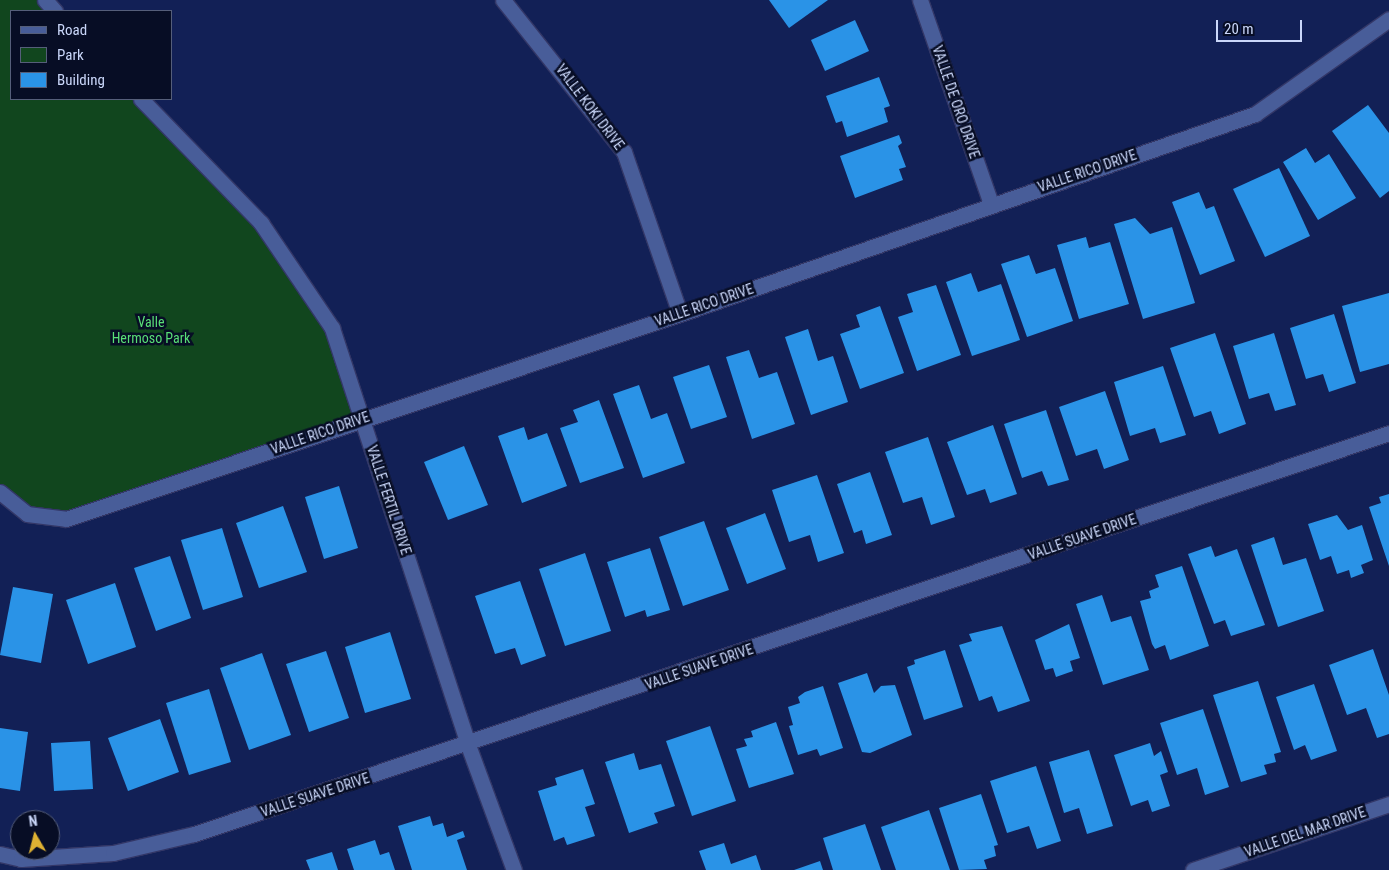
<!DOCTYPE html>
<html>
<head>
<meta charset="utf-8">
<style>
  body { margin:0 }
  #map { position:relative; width:1389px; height:870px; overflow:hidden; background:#122056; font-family:"Roboto Condensed",sans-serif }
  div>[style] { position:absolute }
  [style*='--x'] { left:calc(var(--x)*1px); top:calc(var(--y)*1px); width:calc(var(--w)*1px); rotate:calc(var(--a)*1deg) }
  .green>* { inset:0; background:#11461e }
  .building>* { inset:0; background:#2a93e7 }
  .roads { filter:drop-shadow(1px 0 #333767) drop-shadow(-1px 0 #333767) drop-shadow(0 1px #333767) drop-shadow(0 -1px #333767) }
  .street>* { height:15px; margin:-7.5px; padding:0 7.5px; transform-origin:7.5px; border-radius:7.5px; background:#485d99 }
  span { translate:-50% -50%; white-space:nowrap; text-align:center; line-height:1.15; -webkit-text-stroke:5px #070d25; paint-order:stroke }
  .street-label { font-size:14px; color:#cad7fa }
  .park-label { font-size:14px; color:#59df77 }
  .legend { position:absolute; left:10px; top:10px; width:162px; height:90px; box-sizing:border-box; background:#070d25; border:1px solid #555e7a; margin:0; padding:6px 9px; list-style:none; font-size:15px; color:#cad7fa }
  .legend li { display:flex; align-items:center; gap:10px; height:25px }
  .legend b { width:25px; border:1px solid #555e7a }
  .north { position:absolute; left:10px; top:810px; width:50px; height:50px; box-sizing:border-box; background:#070d25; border:1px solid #555e7a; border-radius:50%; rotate:352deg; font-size:14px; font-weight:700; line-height:20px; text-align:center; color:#cad7fa }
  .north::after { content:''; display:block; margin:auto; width:18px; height:22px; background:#deb133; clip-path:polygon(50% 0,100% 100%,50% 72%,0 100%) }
  .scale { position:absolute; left:1216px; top:20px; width:86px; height:22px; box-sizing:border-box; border:2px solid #cad7fa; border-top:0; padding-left:6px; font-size:15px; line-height:18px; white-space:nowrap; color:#cad7fa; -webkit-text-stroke:4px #070d25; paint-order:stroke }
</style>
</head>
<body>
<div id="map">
  <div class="green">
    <i style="clip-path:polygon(0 0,45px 0,55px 11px,11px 11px,11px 99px,141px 99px,261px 223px,332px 328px,362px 418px,66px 519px,27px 514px,0 492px)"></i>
  </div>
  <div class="building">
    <i style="clip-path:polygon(769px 0,828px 0,789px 28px)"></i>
    <i style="clip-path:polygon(855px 20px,869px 51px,825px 71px,811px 40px)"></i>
    <i style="clip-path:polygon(879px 77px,890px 106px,884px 108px,888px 122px,847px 137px,842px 121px,836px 123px,826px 96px)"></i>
    <i style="clip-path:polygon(1368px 105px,1389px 133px,1389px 191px,1380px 198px,1332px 131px)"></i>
    <i style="clip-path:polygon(899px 135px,902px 143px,898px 146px,906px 167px,899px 169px,903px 180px,855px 198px,840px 156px)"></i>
    <i style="clip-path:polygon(1306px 148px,1315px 163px,1329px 154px,1356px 198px,1318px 220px,1283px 162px)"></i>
    <i style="clip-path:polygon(1279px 168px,1310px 236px,1265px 257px,1233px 189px)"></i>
    <i style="clip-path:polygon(1199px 192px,1206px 209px,1214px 206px,1235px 261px,1200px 275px,1172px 202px)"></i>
    <i style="clip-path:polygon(1135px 218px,1150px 234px,1172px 227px,1195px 303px,1143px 319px,1114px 224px)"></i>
    <i style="clip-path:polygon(1086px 237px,1089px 248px,1110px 242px,1129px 304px,1079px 319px,1057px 245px)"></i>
    <i style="clip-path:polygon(1029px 255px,1036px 274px,1055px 268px,1073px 321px,1027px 337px,1001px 264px)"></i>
    <i style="clip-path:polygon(971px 273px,978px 292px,1001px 284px,1020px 340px,972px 356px,946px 282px)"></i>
    <i style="clip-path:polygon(936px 285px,961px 355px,917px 371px,898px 317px,913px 312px,907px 294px)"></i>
    <i style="clip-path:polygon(1389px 293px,1389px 364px,1360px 372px,1342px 306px)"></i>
    <i style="clip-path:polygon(880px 306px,904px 373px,860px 389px,840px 334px,860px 327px,856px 315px)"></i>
    <i style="clip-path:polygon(1334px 314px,1356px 383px,1329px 392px,1323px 374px,1306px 379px,1290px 328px)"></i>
    <i style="clip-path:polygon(808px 329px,818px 361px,833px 356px,848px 402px,811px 415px,785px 337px)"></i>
    <i style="clip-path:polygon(1215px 333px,1246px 424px,1219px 434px,1211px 411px,1194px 417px,1170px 348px)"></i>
    <i style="clip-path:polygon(1274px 333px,1296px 405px,1275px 411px,1269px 393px,1249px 399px,1233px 346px)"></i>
    <i style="clip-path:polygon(749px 350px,759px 378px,777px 372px,795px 424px,752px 439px,726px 357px)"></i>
    <i style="clip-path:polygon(709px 365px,727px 417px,691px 429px,673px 377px)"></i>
    <i style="clip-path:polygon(1163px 366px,1186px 435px,1160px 443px,1155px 428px,1130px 436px,1114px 382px)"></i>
    <i style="clip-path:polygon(639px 385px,651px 419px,667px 413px,685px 463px,643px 478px,613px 394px)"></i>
    <i style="clip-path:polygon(1105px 391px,1129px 460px,1104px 469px,1097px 449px,1076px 456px,1059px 407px)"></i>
    <i style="clip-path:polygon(599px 400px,624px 468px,580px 483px,560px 428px,578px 422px,573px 410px)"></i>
    <i style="clip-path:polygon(1046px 410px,1069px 480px,1048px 486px,1042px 471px,1022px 478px,1004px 424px)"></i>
    <i style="clip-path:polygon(993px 425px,1017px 494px,990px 503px,985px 489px,967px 495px,947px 442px)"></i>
    <i style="clip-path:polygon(524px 427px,528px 440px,547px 433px,567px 486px,522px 503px,498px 436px)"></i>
    <i style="clip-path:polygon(928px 437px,955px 517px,931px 525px,922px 497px,903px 503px,885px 452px)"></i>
    <i style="clip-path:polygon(464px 446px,488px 505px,448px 520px,424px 462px)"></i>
    <i style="clip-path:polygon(870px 472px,892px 535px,866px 544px,862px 530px,854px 533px,837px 484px)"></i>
    <i style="clip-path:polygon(817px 475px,844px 553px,818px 562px,810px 535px,789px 542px,772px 490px)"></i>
    <i style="clip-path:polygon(339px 486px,358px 548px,324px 559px,305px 497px)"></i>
    <i style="clip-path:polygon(1389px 494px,1389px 566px,1369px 507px,1381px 503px,1379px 497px)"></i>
    <i style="clip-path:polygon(283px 506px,307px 572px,259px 588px,236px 523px)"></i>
    <i style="clip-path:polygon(765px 513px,786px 569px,747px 584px,726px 528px)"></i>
    <i style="clip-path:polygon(1337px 515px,1348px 530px,1362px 525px,1373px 560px,1361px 565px,1364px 573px,1351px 578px,1349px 570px,1337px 574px,1331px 556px,1320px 560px,1308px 524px)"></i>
    <i style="clip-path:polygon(704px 521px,729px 590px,683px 606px,659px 537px)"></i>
    <i style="clip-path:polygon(222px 528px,243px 597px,203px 610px,181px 540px)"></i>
    <i style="clip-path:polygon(1274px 537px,1283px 565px,1306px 558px,1324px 611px,1278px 627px,1251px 545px)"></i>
    <i style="clip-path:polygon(1211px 546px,1215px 557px,1237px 549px,1265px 625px,1231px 636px,1225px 620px,1214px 624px,1188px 554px)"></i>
    <i style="clip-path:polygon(650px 548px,670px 610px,647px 617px,645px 610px,625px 617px,607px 562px)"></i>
    <i style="clip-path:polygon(585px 553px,611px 631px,565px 646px,539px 569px)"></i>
    <i style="clip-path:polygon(170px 556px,191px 618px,156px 631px,134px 568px)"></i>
    <i style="clip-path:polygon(1182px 566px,1209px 646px,1170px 660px,1165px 645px,1155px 649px,1152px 644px,1140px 601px,1151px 598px,1149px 591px,1159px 587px,1155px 575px)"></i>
    <i style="clip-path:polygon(520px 581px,546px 656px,521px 665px,515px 648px,495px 654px,475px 596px)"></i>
    <i style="clip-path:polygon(115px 583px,136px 647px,88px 664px,66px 600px)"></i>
    <i style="clip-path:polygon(13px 587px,53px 594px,41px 663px,0 655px)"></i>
    <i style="clip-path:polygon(1102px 595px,1111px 622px,1131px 616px,1149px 670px,1103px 685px,1076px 604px)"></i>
    <i style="clip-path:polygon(1069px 624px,1080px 658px,1070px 661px,1073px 671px,1056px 677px,1053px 668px,1045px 670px,1035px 640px)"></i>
    <i style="clip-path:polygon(1002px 626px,1030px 701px,998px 712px,992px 696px,979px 701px,959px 645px,972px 641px,969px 634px)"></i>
    <i style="clip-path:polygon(390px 632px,411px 699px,365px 713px,345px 647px)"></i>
    <i style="clip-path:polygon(1373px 649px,1389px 695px,1389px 734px,1377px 738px,1366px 708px,1347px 715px,1329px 665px)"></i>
    <i style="clip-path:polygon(945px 650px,963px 707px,924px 720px,907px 667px,915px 664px,914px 660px)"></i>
    <i style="clip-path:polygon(326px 651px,349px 718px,309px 732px,286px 664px)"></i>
    <i style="clip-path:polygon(262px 653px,291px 735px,249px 750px,220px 668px)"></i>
    <i style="clip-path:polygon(867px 673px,874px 693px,881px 686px,895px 685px,912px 735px,870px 753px,862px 752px,838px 683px)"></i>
    <i style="clip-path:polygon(1258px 681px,1281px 752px,1274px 754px,1276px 762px,1264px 765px,1267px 774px,1241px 782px,1213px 695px)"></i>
    <i style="clip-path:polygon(1314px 684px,1337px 751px,1311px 760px,1305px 745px,1294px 750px,1276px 697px)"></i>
    <i style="clip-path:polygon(823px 686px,843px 748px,820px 756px,817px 749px,798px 755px,789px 726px,793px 725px,788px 707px,800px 703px,798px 697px,805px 692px)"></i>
    <i style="clip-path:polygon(209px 689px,231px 762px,189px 775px,166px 703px)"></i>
    <i style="clip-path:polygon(1203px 709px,1229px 787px,1205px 795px,1197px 768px,1177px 775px,1160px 723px)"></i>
    <i style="clip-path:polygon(160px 719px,179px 772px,128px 791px,108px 738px)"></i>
    <i style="clip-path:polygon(776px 722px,794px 774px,749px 788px,736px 749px,747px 746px,744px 739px,753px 737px,751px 731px)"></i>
    <i style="clip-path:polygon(710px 726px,736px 801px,692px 816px,666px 741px)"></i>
    <i style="clip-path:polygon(0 728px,28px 732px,20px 791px,0 788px)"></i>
    <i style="clip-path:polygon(90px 741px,93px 789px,54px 791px,51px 743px)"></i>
    <i style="clip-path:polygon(1150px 743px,1154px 756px,1161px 751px,1168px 772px,1160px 775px,1170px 806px,1152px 812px,1148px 800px,1131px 806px,1114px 755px)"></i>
    <i style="clip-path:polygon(1089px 750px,1113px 826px,1087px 834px,1079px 808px,1064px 813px,1049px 762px)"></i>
    <i style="clip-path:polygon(634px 753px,639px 770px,661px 764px,675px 806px,654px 813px,658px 823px,629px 833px,605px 762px)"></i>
    <i style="clip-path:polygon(1036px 766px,1061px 841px,1037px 849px,1029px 826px,1007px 833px,990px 781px)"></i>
    <i style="clip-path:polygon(583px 769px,595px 804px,585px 807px,595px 836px,567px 845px,564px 837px,554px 841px,538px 791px,557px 785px,555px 778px)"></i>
    <i style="clip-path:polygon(981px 794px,998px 845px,994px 846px,996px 856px,984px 860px,987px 869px,959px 870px,939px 808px)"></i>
    <i style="clip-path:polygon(929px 810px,950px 870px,896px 870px,881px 827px)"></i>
    <i style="clip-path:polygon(430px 816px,433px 826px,443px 823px,447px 837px,463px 831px,465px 837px,457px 840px,467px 870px,412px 870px,398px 826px)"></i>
    <i style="clip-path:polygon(865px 824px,881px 870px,833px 870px,823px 838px)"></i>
    <i style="clip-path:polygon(375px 840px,380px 855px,389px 852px,395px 870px,354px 870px,347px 849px)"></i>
    <i style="clip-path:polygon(724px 843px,731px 864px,756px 855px,761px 870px,706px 870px,699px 851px)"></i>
    <i style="clip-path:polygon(332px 852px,338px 870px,310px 870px,306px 860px)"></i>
    <i style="clip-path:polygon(820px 861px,823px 870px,794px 870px)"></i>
  </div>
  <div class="roads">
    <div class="street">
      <i style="--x:45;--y:0;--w:15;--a:48"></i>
      <i style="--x:503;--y:0;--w:194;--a:51.5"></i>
      <i style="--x:624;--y:152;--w:171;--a:70.9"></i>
      <i style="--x:920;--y:0;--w:216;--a:70.8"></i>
      <i style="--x:141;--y:99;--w:173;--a:45.9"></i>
      <i style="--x:261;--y:223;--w:127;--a:55.9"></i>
      <i style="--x:332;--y:328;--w:439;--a:71.9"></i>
      <i style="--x:468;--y:745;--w:133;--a:69.8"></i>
      <i style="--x:0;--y:492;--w:35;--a:39"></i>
      <i style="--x:27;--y:514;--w:39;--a:7"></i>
      <i style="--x:66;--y:519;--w:647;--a:-18.46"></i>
      <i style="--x:680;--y:314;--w:609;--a:-19.18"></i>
      <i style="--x:1255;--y:114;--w:164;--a:-35.3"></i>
      <i style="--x:0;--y:854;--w:22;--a:13"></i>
      <i style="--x:21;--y:859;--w:92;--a:-3.7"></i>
      <i style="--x:113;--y:853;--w:83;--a:-13.2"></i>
      <i style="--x:194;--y:834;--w:1260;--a:-18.55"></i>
      <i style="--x:1193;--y:870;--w:207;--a:-18.6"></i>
    </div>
  </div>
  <div class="street-label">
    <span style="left:956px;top:102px;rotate:71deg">VALLE DE ORO DRIVE</span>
    <span style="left:590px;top:107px;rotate:53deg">VALLE KOKI DRIVE</span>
    <span style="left:1087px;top:171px;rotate:-19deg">VALLE RICO DRIVE</span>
    <span style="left:704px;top:305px;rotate:-19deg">VALLE RICO DRIVE</span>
    <span style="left:320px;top:433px;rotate:-19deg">VALLE RICO DRIVE</span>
    <span style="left:389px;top:500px;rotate:72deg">VALLE FERTIL DRIVE</span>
    <span style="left:1082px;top:537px;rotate:-19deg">VALLE SUAVE DRIVE</span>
    <span style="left:699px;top:667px;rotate:-19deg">VALLE SUAVE DRIVE</span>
    <span style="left:315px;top:795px;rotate:-18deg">VALLE SUAVE DRIVE</span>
    <span style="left:1305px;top:832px;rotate:-19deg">VALLE DEL MAR DRIVE</span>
  </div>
  <div class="park-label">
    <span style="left:151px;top:330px">Valle<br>Hermoso Park</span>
  </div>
  <ul class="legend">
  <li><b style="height:6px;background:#485d99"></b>Road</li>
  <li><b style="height:14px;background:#11461e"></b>Park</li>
  <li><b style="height:14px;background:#2a93e7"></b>Building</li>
  </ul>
  <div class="north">N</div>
  <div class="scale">20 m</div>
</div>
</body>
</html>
